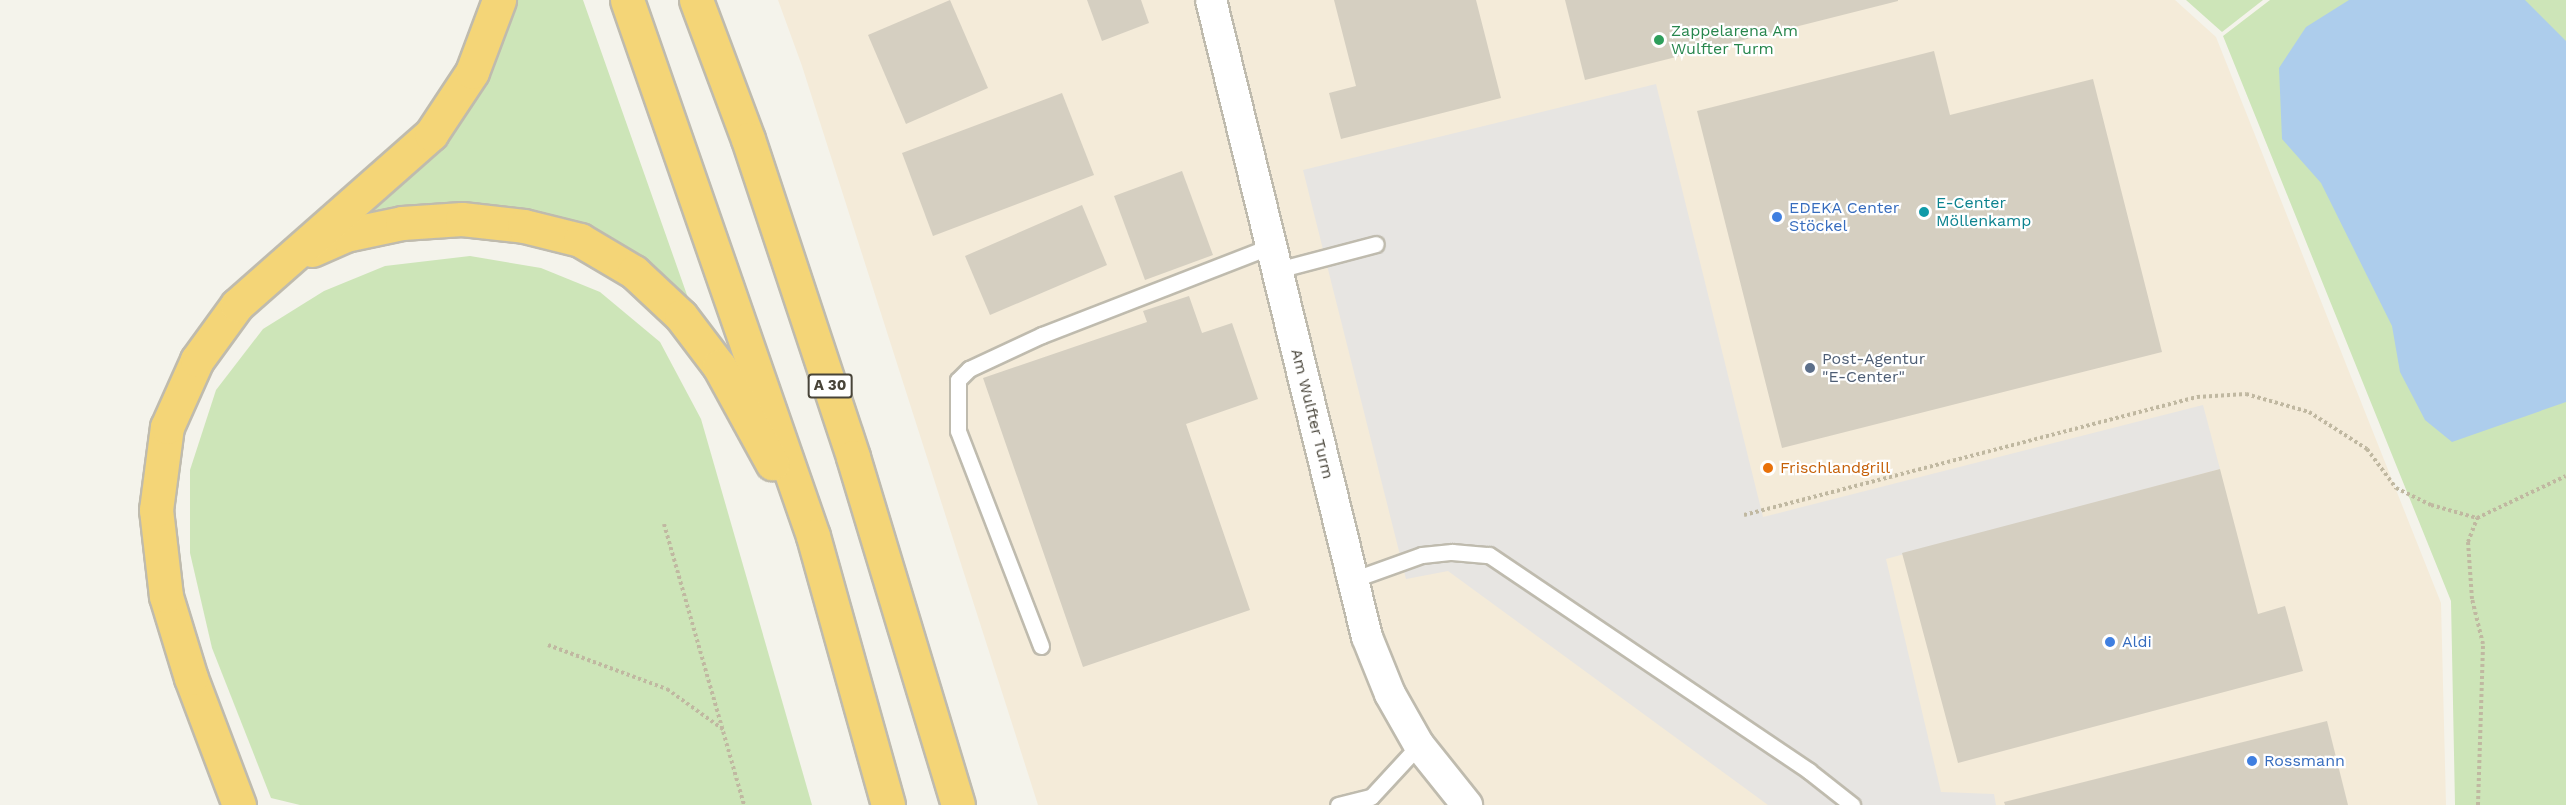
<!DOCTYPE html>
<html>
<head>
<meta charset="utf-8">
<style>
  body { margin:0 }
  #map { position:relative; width:2566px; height:805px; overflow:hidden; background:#f4f3eb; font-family:"Work Sans",sans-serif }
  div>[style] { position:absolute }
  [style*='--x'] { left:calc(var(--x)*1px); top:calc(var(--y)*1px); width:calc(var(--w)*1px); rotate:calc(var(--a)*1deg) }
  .commercial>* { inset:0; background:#f4ebd9 }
  .green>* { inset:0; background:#cde5b8 }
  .parking>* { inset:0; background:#e7e5e2 }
  .water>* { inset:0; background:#adcdec }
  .building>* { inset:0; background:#d5cfc1 }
  .path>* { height:4px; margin-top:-2px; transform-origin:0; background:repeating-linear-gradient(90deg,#c0b8a1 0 3px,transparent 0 6px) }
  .roads { filter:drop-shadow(2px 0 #bfbbae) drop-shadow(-2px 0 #bfbbae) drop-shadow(0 2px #bfbbae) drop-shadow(0 -2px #bfbbae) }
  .service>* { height:15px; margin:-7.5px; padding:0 7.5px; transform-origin:7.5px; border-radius:7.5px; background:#fff }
  .minor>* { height:30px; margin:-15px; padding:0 15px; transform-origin:15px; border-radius:15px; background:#fff }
  .motorway>* { height:33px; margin:-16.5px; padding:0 16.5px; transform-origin:16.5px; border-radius:16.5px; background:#f4d577 }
  .dots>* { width:16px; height:16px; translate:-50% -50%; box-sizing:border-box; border:3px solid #fff; border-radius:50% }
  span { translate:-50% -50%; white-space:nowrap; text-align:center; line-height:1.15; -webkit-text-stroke:4.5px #fff; paint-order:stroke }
  .shield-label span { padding:2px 4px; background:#fff; border:2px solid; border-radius:4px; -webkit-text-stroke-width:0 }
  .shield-label { font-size:15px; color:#484439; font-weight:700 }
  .leisure-label { font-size:16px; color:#27864d }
  .left { translate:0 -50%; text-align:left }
  .culture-label { font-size:16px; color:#0d838f }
  .shop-label { font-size:16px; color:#366cbe }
  .service-label { font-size:16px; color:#4e5e75 }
  .street-label { font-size:16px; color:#484439 }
  .food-label { font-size:16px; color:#c56008 }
</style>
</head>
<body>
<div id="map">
  <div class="commercial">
    <i style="clip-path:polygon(778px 0,2175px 0,2216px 37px,2441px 603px,2446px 805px,1038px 805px,802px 66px)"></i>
  </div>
  <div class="green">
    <i style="clip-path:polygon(518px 0,583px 0,693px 312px,582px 229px,344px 225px,446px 143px,491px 75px)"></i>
    <i style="clip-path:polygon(2186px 0,2263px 0,2222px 32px)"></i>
    <i style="clip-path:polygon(2270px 0,2566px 0,2566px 805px,2455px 805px,2451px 601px,2223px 36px)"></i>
    <i style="clip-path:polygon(470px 256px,541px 268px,600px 292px,660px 342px,701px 419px,812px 805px,300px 805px,271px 798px,212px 648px,190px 553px,190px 470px,216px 390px,263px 329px,324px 291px,385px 266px)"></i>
  </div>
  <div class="parking">
    <i style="clip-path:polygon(1656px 84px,1763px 517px,2203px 405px,2220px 469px,1886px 559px,1941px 792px,1994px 794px,1996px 805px,1768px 805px,1448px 571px,1406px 579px,1303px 170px)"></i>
  </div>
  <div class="water">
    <i style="clip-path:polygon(2349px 0,2525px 0,2566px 41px,2566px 402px,2452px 442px,2425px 420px,2400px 372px,2392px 326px,2321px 183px,2282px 139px,2279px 68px,2306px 27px)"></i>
  </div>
  <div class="building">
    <i style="clip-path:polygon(950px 0,988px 88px,906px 124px,868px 35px)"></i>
    <i style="clip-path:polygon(1087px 0,1141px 0,1149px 23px,1102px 41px)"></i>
    <i style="clip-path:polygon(1334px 0,1476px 0,1501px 98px,1341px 139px,1329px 93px,1356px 86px)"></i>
    <i style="clip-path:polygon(1565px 0,1898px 0,1898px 1px,1585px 80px)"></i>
    <i style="clip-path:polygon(1934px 51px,1950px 115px,2093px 79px,2162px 352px,1782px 448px,1697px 111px)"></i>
    <i style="clip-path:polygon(1062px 93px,1094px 175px,933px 236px,902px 153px)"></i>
    <i style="clip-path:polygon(1182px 171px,1213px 255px,1145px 280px,1114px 196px)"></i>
    <i style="clip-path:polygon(1082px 205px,1107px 265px,990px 315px,965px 256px)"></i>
    <i style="clip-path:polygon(1189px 296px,1202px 333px,1232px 323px,1258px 399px,1186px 424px,1250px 610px,1083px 667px,983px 378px,1147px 322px,1143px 311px)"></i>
    <i style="clip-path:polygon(2220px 469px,2258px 614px,2285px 606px,2303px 671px,1958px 763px,1902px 553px)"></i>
    <i style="clip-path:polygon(2327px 721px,2348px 805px,2005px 805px,2004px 802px)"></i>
  </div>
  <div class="path">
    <i style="--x:1744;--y:515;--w:468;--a:-14.6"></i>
    <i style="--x:2197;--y:397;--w:49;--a:-3.5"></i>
    <i style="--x:2246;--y:394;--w:66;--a:15.9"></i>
    <i style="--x:2309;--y:412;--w:69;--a:32.5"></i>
    <i style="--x:2367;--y:449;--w:49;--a:53.4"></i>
    <i style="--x:2396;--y:488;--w:39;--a:26"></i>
    <i style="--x:2431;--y:505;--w:48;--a:15.8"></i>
    <i style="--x:664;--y:524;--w:292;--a:74.1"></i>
    <i style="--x:548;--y:645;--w:127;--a:20.3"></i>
    <i style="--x:667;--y:689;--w:70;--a:35.7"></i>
    <i style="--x:2478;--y:805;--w:161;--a:-88.2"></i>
    <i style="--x:2483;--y:644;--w:46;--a:-103.7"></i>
    <i style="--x:2472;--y:599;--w:57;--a:-94"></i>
    <i style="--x:2468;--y:542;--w:26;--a:-69"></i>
    <i style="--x:2477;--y:518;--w:98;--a:-25.3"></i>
  </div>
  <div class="roads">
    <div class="service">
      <i style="--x:1277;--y:270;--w:102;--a:-14.7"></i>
      <i style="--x:1352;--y:580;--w:74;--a:-19.7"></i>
      <i style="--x:1422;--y:555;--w:30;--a:-6"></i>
      <i style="--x:1452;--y:552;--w:37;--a:5"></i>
      <i style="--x:1489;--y:555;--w:386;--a:34"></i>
      <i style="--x:1809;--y:771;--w:55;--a:38.3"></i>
      <i style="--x:1041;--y:646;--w:230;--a:-111.1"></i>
      <i style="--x:958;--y:431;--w:51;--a:-90"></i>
      <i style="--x:958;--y:380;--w:16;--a:-45"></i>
      <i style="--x:969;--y:369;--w:81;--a:-25"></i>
      <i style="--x:1042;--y:335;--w:246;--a:-21.2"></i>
      <i style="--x:1338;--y:805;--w:34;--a:-14"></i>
      <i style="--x:1371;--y:797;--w:71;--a:-47.3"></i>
    </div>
    <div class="minor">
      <i style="--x:1211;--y:0;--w:656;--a:76.24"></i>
      <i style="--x:1367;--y:637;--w:61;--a:68"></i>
      <i style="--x:1390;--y:694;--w:59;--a:60.4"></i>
      <i style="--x:1419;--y:745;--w:77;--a:51.3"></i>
    </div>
    <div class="motorway">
      <i style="--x:627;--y:0;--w:567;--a:70.86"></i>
      <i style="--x:813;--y:536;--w:279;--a:74.4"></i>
      <i style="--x:696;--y:0;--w:148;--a:69.5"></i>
      <i style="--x:748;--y:139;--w:335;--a:71.7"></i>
      <i style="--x:853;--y:457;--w:363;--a:73.2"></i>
      <i style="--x:312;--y:250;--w:36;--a:-24"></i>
      <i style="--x:345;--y:235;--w:58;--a:-11.9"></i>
      <i style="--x:402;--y:223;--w:60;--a:-3.8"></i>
      <i style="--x:462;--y:219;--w:62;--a:6.4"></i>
      <i style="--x:524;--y:226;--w:58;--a:14"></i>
      <i style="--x:580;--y:240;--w:63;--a:30.7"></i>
      <i style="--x:634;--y:272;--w:64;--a:43.1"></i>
      <i style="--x:681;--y:316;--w:63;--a:52.8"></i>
      <i style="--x:719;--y:366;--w:111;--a:61.3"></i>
      <i style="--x:239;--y:805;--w:136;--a:-110.7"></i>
      <i style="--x:191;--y:678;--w:86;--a:-107"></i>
      <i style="--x:166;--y:596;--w:87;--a:-96.6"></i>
      <i style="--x:156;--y:510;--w:84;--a:-82.5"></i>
      <i style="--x:167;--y:427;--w:73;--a:-65.9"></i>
      <i style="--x:197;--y:360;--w:68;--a:-54"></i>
      <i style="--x:237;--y:305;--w:259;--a:-41.4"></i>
      <i style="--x:431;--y:134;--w:74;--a:-56.5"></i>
      <i style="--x:472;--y:72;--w:77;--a:-69.4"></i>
    </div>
  </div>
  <div class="dots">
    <i style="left:1659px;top:40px;background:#2e9e5b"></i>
    <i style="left:1924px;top:212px;background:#0f9aa8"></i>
    <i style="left:1777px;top:217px;background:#3f7fe0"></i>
    <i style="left:1810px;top:368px;background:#5c6f8a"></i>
    <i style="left:1768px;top:468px;background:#e8710a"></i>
    <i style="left:2110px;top:642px;background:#3f7fe0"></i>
    <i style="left:2252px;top:761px;background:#3f7fe0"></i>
  </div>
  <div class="shield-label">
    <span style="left:830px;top:386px">A 30</span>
  </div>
  <div class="leisure-label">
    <span class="left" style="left:1671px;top:40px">Zappelarena Am<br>Wulfter Turm</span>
  </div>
  <div class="culture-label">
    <span class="left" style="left:1936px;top:212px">E-Center<br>Möllenkamp</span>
  </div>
  <div class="shop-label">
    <span class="left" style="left:1789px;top:217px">EDEKA Center<br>Stöckel</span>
    <span class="left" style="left:2122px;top:642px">Aldi</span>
    <span class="left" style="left:2264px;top:761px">Rossmann</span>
  </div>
  <div class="service-label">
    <span class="left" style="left:1822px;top:368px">Post-Agentur<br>"E-Center"</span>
  </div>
  <div class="street-label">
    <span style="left:1312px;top:414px;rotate:76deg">Am Wulfter Turm</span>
  </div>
  <div class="food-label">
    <span class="left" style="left:1780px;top:468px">Frischlandgrill</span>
  </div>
</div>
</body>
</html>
